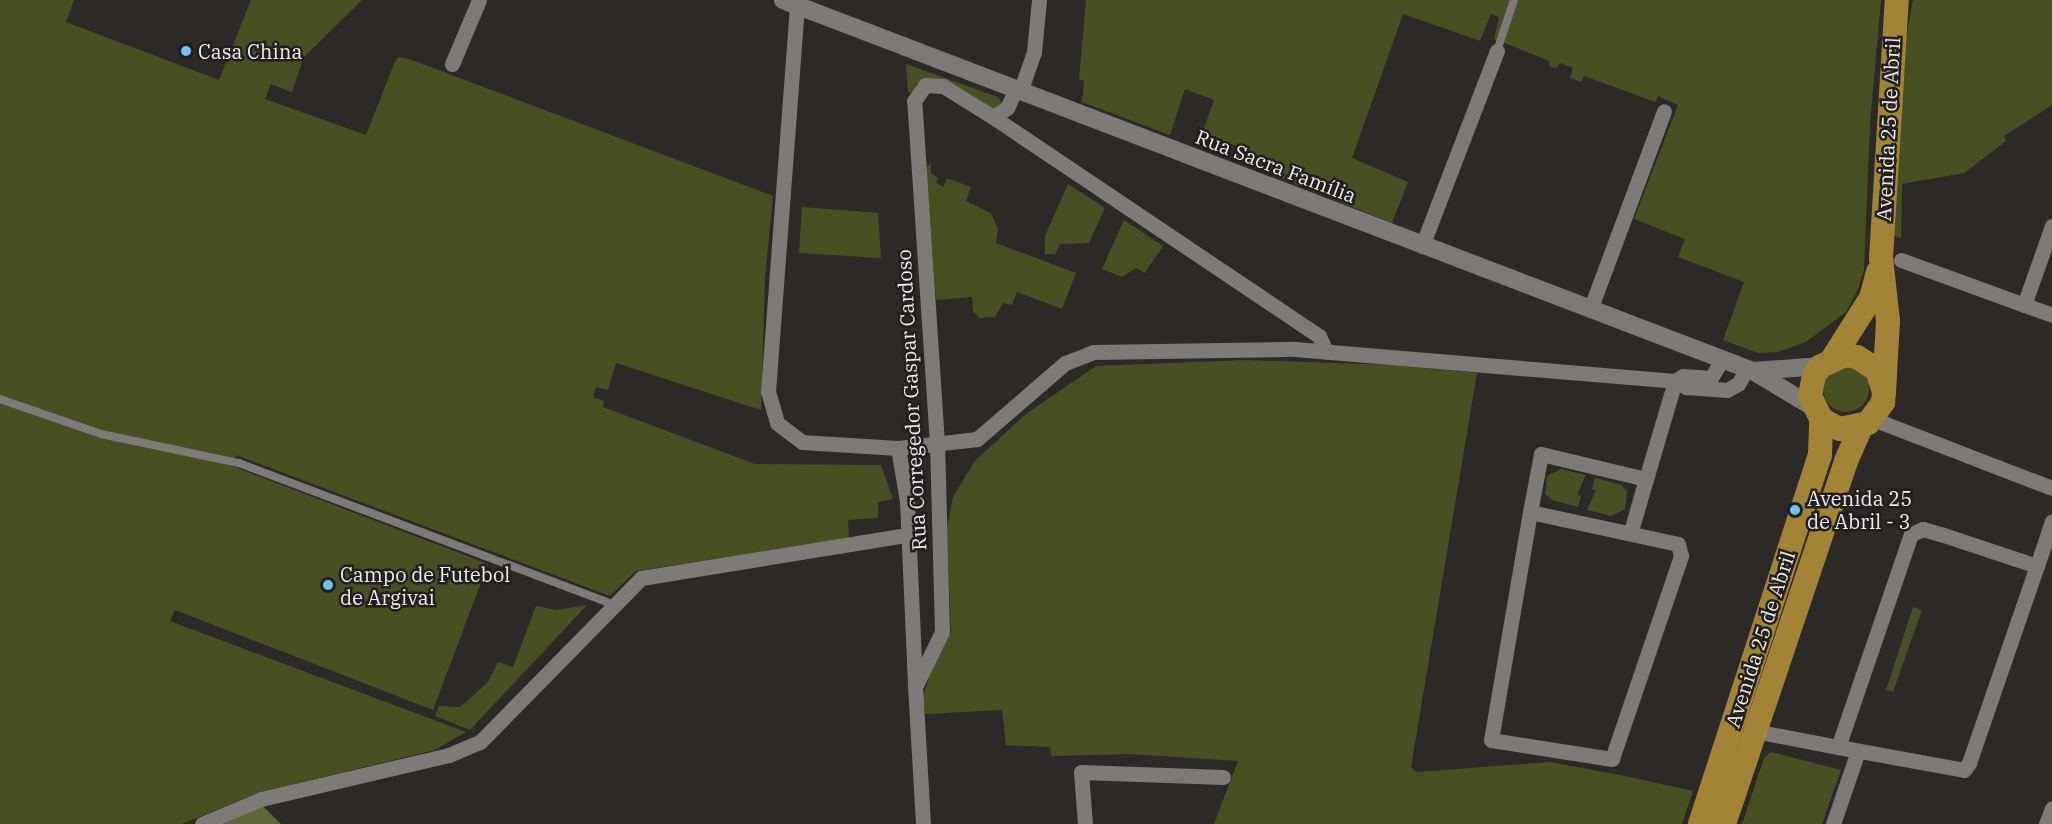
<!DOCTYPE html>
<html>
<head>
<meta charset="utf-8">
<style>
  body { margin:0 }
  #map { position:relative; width:2052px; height:824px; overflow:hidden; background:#2d2927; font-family:"IBM Plex Serif",serif }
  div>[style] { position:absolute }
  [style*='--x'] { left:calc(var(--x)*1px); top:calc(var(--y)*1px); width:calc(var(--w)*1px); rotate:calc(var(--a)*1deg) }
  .green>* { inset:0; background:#485023 }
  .round { border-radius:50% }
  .forest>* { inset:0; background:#5e6735 }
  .service>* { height:8px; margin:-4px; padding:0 4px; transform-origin:4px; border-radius:4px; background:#7e7a78 }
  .minor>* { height:15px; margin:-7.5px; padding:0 7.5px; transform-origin:7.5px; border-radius:7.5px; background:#7e7a78 }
  .tertiary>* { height:18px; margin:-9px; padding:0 9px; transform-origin:9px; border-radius:9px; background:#7e7a78 }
  .primary>* { height:24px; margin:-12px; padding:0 12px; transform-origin:12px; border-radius:12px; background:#a28437 }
  .dots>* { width:16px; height:16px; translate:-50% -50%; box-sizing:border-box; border:3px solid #231f1e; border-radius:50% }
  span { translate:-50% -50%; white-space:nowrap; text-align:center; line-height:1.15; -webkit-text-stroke:5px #231f1e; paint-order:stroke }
  .poi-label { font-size:20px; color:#eeebea }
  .left { translate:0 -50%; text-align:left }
  .street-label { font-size:20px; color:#eeebea }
</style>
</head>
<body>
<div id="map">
  <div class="green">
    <i style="clip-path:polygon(0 0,74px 0,66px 22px,219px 80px,251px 0,362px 0,304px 57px,292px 92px,271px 84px,265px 99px,366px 135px,394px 64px,398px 57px,409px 59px,773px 196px,765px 277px,761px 410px,616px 363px,608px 390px,596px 387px,593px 397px,604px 401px,603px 407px,755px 464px,881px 465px,893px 499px,878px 502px,878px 518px,848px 520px,849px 538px,636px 571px,610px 596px,236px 455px,232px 466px,488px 564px,433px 710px,175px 610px,170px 621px,466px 732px,435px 750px,257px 793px,182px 824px,0 824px)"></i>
    <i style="clip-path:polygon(1086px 0,1881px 0,1870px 124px,1864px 270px,1858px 289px,1846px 312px,1806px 342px,1778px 352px,1758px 353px,1723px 340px,1744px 282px,1678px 257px,1685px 239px,1634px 219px,1678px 105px,1658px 96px,1655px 102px,1584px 76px,1581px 82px,1570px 78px,1573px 68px,1560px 63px,1557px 68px,1549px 67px,1550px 61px,1494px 39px,1499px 17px,1491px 14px,1480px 41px,1403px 14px,1352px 158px,1408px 182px,1392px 223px,1236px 160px,1239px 147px,1212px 137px,1204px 128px,1214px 100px,1185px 89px,1170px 135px,1082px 102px,1084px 81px,1079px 79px)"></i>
    <i style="clip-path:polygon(1913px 0,2052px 0,2052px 105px,2004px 136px,2006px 141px,1964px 173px,1902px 184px,1901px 238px,1894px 236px,1900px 70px)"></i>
    <i style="clip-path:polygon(906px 64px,998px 97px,1002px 103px,993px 110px,917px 83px,912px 94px,908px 92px)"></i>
    <i style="clip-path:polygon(931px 163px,931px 173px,938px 178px,936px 183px,943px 187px,947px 178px,971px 187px,966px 201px,991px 213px,998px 229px,996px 243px,1076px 273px,1062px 309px,1017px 292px,1012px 305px,1003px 303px,995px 317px,979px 318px,973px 311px,972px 297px,936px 300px,926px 168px)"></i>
    <i style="clip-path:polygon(1068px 184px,1105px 208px,1089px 243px,1060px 244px,1055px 254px,1045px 254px,1045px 236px)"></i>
    <i style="clip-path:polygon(802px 207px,878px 213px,881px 258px,799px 253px)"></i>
    <i style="clip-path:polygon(1124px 220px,1163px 246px,1145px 273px,1136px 268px,1122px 277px,1102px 269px)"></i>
    <i style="clip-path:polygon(1245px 360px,1390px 365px,1477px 373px,1411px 767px,1416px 772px,1550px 762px,1625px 776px,1693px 791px,1682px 824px,1214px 824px,1238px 761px,1129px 754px,1051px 756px,1050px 747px,1006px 745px,1002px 710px,925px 714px,923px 697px,930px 674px,951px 633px,947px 528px,953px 497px,975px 461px,1026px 414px,1096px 366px)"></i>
    <i class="round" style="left:1823px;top:366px;width:46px;height:46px"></i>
    <i style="clip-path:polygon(1561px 469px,1586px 475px,1577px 495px,1581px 496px,1578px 507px,1552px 500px,1545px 494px,1547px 476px)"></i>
    <i style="clip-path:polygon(1595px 478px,1621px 485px,1627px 491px,1625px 509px,1611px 516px,1587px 510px,1596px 490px,1592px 489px)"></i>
    <i style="clip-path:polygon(587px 605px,470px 730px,435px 716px,439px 706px,460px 707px,488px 682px,498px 662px,513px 667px,536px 606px,556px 610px)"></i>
    <i style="clip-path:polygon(1913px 607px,1922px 610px,1893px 692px,1886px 690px)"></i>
    <i style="clip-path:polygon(1771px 752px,1841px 770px,1822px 824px,1742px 824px,1764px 758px)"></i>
  </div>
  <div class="forest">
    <i style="clip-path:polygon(263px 806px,281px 824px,223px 824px)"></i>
  </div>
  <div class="service">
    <i style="--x:1497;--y:51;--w:54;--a:-71.6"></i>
    <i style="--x:0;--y:399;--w:107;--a:19.1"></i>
    <i style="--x:101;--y:434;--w:141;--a:11.9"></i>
    <i style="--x:239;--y:463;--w:401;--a:20.7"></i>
  </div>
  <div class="minor">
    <i style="--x:797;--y:6;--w:386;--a:94.3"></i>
    <i style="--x:768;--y:391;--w:33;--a:74"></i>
    <i style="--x:777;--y:423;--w:31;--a:37"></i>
    <i style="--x:802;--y:442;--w:96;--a:3.6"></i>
    <i style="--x:898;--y:448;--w:80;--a:-6.5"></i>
    <i style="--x:977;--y:439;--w:116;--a:-40.8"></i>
    <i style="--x:1065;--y:363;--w:30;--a:-21"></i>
    <i style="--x:1093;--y:352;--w:202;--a:-0.9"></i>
    <i style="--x:1295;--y:349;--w:381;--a:4.8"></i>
    <i style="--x:1675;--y:381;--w:13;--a:29"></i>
    <i style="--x:1686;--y:387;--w:41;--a:4.2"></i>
    <i style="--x:1727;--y:390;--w:13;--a:-29"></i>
    <i style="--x:1738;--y:384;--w:17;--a:-59"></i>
    <i style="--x:452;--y:64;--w:69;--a:-67.1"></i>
    <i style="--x:1020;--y:92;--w:42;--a:-70.7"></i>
    <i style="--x:1034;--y:52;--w:52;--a:-84.5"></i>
    <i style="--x:993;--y:117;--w:393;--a:33.9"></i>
    <i style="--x:1319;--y:336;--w:17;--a:65"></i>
    <i style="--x:1422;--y:246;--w:209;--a:-69"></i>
    <i style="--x:1901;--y:260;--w:161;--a:20"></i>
    <i style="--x:2024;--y:305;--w:84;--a:-70.5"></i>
    <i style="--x:1590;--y:310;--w:212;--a:-69.6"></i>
    <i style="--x:1675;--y:381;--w:9;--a:-32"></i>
    <i style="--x:1683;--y:376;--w:28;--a:4"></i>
    <i style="--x:1711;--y:378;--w:21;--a:-59"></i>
    <i style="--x:1873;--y:419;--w:192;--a:21.1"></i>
    <i style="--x:898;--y:448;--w:54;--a:80.4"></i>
    <i style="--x:907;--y:501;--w:186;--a:87.5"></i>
    <i style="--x:1530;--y:512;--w:151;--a:12.2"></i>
    <i style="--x:1678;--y:544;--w:12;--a:76"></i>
    <i style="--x:1681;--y:556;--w:214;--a:108.8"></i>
    <i style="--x:1612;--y:759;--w:122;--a:-171.1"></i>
    <i style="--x:1491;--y:740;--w:231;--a:-80.3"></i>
    <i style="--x:1530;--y:512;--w:59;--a:-79.3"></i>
    <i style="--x:1541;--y:454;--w:108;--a:13.4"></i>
    <i style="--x:1646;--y:479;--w:102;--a:-73.5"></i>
    <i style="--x:1631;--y:531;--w:54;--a:-73.9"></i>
    <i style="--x:2037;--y:566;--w:102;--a:-161.7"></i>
    <i style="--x:1940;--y:534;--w:18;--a:-164"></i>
    <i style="--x:1923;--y:529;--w:13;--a:157"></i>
    <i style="--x:1911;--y:534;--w:225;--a:108.9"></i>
    <i style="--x:1838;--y:747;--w:128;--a:10.3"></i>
    <i style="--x:1964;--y:770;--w:9;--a:-54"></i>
    <i style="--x:1969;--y:763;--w:208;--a:-71"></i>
    <i style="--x:2037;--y:566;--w:47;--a:-71.6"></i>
    <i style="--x:1754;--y:731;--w:86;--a:10.8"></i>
    <i style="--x:202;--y:824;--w:64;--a:-23"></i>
    <i style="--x:261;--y:799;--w:193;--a:-13.2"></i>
    <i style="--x:449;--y:755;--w:34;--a:-23"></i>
    <i style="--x:480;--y:742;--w:230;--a:-45.5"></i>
    <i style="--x:641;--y:578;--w:268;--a:-9.2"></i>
    <i style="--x:923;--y:824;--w:137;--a:-93.3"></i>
    <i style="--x:915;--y:687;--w:61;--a:-63.9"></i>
    <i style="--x:942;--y:632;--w:189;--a:-91.5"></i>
    <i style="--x:937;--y:443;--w:343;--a:-93.8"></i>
    <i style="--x:914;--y:101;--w:19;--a:-55"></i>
    <i style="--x:925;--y:85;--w:18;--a:3"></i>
    <i style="--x:943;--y:86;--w:59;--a:31.8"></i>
    <i style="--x:993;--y:117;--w:17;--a:-33"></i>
    <i style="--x:1007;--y:108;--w:19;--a:-65"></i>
    <i style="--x:1085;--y:824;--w:52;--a:-94.4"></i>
    <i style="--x:1081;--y:772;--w:142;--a:2"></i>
    <i style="--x:1833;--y:824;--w:77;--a:-71.1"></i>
    <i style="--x:2046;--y:824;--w:17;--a:-69"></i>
  </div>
  <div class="tertiary">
    <i style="--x:783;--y:0;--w:1039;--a:20.93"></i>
    <i style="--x:1753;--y:371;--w:70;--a:31"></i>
    <i style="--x:1753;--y:371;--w:68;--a:-4.2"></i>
  </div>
  <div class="primary">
    <i style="--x:1833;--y:358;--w:71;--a:-57.7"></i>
    <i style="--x:1871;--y:298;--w:27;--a:-75"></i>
    <i style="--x:1884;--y:392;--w:23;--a:-108"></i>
    <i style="--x:1877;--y:370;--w:24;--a:-147"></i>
    <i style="--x:1857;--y:357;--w:12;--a:-171"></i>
    <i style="--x:1845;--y:355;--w:26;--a:155"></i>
    <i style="--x:1821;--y:366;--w:11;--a:128"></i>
    <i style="--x:1814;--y:375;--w:21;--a:101"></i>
    <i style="--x:1810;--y:396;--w:25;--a:64"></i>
    <i style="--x:1821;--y:419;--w:21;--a:28"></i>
    <i style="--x:1840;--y:429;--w:29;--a:-12"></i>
    <i style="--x:1868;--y:423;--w:26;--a:-54"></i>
    <i style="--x:1883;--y:402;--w:10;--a:-84"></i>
    <i style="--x:1884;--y:392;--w:71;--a:-86.8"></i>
    <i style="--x:1888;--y:321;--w:63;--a:-96.3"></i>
    <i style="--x:1881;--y:258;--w:258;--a:-86.5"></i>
    <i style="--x:1700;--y:824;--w:388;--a:-72"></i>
    <i style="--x:1820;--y:455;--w:36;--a:-88"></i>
    <i style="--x:1724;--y:824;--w:383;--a:-71.4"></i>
    <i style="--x:1846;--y:461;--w:37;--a:-66"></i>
  </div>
  <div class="dots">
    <i style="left:186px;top:51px;background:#70c2f4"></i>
    <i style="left:1795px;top:510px;background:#70c2f4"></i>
    <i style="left:328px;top:585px;background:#70c2f4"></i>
  </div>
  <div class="poi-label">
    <span class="left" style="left:198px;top:51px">Casa China</span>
    <span class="left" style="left:1807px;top:510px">Avenida 25<br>de Abril - 3</span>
    <span class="left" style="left:340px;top:586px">Campo de Futebol<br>de Argivai</span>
  </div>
  <div class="street-label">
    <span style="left:1888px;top:129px;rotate:-87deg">Avenida 25 de Abril</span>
    <span style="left:1276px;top:166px;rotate:21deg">Rua Sacra Família</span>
    <span style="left:911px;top:400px;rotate:-93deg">Rua Corregedor Gaspar Cardoso</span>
    <span style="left:1760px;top:639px;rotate:-72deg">Avenida 25 de Abril</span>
  </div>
</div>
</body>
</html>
